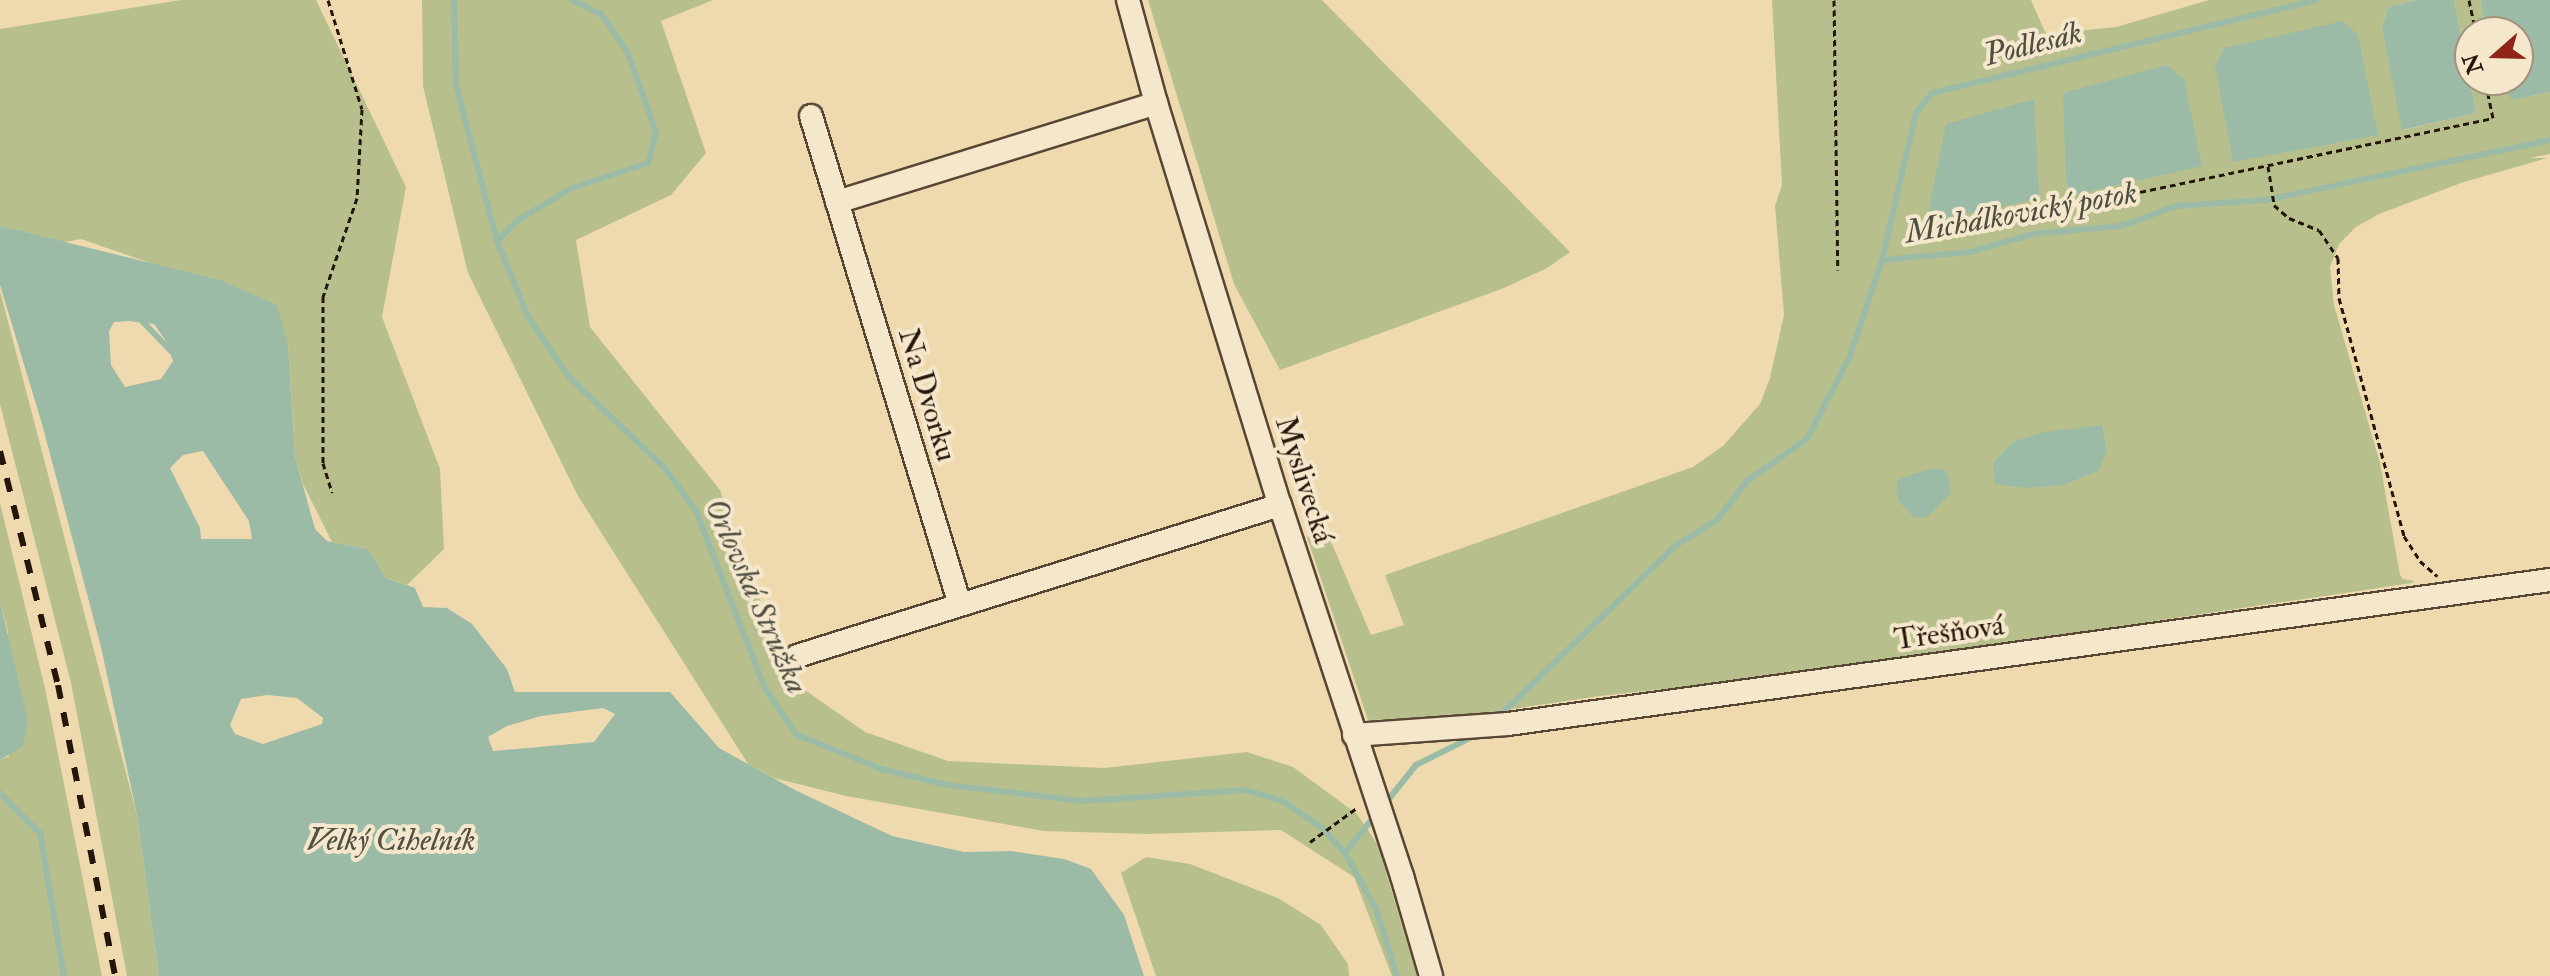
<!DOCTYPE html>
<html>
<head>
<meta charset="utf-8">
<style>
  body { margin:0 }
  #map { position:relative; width:2550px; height:976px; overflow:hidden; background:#efdab0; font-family:"IM FELL Double Pica",serif }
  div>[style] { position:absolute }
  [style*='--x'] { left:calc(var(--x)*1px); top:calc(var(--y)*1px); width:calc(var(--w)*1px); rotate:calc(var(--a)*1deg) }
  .green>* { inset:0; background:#b7c08d }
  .water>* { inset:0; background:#9bbba6 }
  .stream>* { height:6px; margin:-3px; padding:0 3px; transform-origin:3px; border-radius:3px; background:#9bbba6 }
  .path>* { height:3px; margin-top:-1.5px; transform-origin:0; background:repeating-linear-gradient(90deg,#25150a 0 6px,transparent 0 10px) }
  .roads { filter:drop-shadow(2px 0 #584634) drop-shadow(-2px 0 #584634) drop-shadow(0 2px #584634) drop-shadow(0 -2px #584634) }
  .street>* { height:22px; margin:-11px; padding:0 11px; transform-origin:11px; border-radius:11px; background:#f5e7cc }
  .rail>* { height:6px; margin-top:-3px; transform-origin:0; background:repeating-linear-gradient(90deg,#25150a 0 14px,transparent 0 28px) }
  span { translate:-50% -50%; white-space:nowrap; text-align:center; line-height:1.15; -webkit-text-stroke:8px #f5e7cc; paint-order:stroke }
  .street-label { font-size:30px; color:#25150a }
  .water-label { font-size:32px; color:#4e4f41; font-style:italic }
  .north { position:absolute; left:2454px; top:16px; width:80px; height:80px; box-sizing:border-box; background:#f5e7cc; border:2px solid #a2937e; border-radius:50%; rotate:250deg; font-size:22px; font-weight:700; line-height:32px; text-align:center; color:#25150a }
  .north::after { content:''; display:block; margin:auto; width:28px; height:36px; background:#8f2418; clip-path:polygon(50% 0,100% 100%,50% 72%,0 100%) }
</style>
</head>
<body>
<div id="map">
  <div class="green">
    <i style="clip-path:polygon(181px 0,316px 0,406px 187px,382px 317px,440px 469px,444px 549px,407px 585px,386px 578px,368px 549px,332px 542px,303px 484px,295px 457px,288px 345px,220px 280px,159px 266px,81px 239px,61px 243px,0 226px,0 29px)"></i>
    <i style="clip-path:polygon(422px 0,713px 0,661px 21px,706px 153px,671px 195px,576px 240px,590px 327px,720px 490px,789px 679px,865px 732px,948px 761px,1104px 768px,1247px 752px,1293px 767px,1357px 814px,1378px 845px,1417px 976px,1392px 976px,1354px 877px,1281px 830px,1148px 834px,1044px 831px,846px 796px,774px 778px,748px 764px,578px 496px,468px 273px,423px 86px)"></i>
    <i style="clip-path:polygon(1148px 0,1322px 0,1570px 252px,1547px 268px,1504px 288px,1280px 370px,1234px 284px)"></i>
    <i style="clip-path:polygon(evenodd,1772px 0,2031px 0,2046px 34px,2116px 27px,2209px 0,2416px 0,2388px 7px,2382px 28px,2403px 130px,2476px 113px,2454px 0,2480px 0,2487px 32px,2470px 32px,2470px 80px,2497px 80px,2513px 100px,2550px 92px,2550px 154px,2530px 158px,2547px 158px,2461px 183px,2379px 214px,2356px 227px,2339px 244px,2330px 267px,2334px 305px,2380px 463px,2400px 575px,2403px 579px,2414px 581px,2412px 583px,1783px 676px,1600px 696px,1464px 716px,1368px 720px,1307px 537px,1326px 530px,1371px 635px,1404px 625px,1385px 575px,1693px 467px,1723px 446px,1760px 404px,1770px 378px,1784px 315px,1775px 206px,1782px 185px,1772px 0,2101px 425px,2107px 450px,1993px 463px,2012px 442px,2101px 425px)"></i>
    <i style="clip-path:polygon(0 291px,137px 815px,159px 976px,127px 976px,71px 683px,0 404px)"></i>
    <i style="clip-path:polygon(0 503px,45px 688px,102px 976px,0 976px,0 760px,9px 756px,8px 632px,0 601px)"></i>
    <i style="clip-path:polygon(1146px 857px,1190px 864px,1278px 898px,1321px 925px,1348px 964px,1349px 976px,1156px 976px,1121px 873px)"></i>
  </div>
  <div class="water">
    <i style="clip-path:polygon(2416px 0,2454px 0,2476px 113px,2402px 130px,2382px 28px,2388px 7px)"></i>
    <i style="clip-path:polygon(2480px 0,2550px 0,2550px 92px,2513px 100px,2498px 85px,2497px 80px,2518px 80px,2518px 32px,2487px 32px)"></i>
    <i style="clip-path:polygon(2343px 21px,2358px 35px,2378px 135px,2233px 162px,2215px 66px,2224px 48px)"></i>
    <i style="clip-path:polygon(2167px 65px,2184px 79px,2202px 166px,2073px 195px,2066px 182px,2063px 93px)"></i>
    <i style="clip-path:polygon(2034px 99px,2039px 194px,2032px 200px,1926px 222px,1946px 124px)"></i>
    <i style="clip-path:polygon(evenodd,0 226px,220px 280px,277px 305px,288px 345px,295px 457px,315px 529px,327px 541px,368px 549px,386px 578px,415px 588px,423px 607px,447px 608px,472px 624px,507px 669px,515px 692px,670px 692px,719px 748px,795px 790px,892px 836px,964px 852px,1011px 851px,1064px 859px,1091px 869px,1124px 915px,1144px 976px,159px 976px,137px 815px,101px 647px,42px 424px,0 285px,0 226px,128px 321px,154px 324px,166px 341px,173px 361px,161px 379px,125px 387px,111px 365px,109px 331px,114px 322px,128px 321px,0 226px,203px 451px,249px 521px,252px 539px,201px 539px,200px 528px,170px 468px,183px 455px,203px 451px,0 226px,267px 695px,297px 698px,323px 718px,322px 724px,263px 744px,235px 734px,230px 725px,241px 699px,267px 695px,0 226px,603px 708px,615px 714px,594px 742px,493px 751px,488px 737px,507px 726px,541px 716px,603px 708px)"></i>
    <i style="clip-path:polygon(2102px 425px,2107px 450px,2098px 471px,2063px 485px,2027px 488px,1995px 484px,1993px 463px,2012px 442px,2045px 432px)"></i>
    <i style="clip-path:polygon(1930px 469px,1944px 469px,1949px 477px,1951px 493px,1926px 518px,1914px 517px,1900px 503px,1896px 490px,1898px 479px)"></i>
    <i style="clip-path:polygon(0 601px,28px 722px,23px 746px,0 760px)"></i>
  </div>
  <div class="stream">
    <i style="--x:454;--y:0;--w:85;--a:88.7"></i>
    <i style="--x:456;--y:85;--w:161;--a:75.3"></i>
    <i style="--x:572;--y:0;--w:32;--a:26"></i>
    <i style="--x:601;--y:14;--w:47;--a:55.3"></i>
    <i style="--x:628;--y:53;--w:85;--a:70.7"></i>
    <i style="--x:656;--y:133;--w:31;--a:105"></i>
    <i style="--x:648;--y:163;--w:80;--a:161.8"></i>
    <i style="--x:572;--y:188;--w:63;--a:149.3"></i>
    <i style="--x:518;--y:220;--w:30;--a:135"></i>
    <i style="--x:497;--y:241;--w:84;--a:67.7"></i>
    <i style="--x:529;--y:319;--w:72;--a:55.2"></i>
    <i style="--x:570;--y:378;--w:131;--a:43.5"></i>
    <i style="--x:665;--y:468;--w:53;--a:54.2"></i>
    <i style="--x:696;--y:511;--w:191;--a:68.8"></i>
    <i style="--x:765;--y:689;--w:56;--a:55.2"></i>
    <i style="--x:797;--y:735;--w:92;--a:21.8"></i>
    <i style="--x:882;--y:769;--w:67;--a:13.8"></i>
    <i style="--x:947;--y:785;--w:137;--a:6.7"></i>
    <i style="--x:1083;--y:801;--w:162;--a:-3.9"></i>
    <i style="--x:1245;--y:790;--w:37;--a:16"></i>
    <i style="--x:1281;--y:800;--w:47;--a:33.7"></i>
    <i style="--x:1320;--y:826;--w:37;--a:47"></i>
    <i style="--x:1345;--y:853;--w:64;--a:61"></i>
    <i style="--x:1376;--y:909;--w:70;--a:72.6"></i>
    <i style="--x:1882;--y:260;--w:151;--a:-77"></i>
    <i style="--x:1916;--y:113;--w:26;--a:-51"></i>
    <i style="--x:1932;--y:93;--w:395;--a:-13.6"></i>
    <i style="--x:138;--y:317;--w:53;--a:45.8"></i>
    <i style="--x:1496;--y:719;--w:249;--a:-44"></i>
    <i style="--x:1675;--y:546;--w:49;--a:-31.8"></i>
    <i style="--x:1717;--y:520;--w:51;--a:-52.2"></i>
    <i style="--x:1748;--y:480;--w:72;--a:-34.8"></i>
    <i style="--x:1807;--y:439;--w:91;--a:-62.6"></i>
    <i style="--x:1849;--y:358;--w:103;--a:-71.4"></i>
    <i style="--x:1882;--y:260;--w:88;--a:-5.2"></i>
    <i style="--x:1970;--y:252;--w:66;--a:-15.9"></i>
    <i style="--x:2033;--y:234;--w:88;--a:-5.2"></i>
    <i style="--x:2121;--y:226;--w:59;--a:-20"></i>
    <i style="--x:2176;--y:206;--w:90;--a:-3.8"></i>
    <i style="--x:2266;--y:200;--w:290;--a:-11.9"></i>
    <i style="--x:0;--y:793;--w:57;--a:45"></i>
    <i style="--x:40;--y:833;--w:145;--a:80.5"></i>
    <i style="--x:1384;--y:805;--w:51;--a:-51.3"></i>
    <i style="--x:1416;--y:765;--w:69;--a:-26.6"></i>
    <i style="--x:1345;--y:853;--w:51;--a:-51.3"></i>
  </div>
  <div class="path">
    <i style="--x:328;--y:0;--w:114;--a:72.7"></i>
    <i style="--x:362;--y:109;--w:89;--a:93.2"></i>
    <i style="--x:357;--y:198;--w:105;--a:109"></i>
    <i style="--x:323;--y:297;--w:166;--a:90"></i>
    <i style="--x:323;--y:463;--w:31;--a:73"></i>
    <i style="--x:1834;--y:0;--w:270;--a:89.2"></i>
    <i style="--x:2469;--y:0;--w:33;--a:78"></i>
    <i style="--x:2268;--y:166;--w:39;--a:81"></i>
    <i style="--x:2274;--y:205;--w:20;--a:41"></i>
    <i style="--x:2289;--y:218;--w:32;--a:22"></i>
    <i style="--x:2319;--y:230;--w:34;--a:56"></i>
    <i style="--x:2338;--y:258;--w:40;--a:88.6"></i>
    <i style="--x:2339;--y:298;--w:247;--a:74.7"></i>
    <i style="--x:2404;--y:536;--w:30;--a:57"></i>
    <i style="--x:2420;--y:561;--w:23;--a:41"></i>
    <i style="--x:1925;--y:237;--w:580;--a:-11.83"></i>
    <i style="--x:2493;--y:118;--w:39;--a:-102"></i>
    <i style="--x:1310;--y:842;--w:59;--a:-36.1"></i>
  </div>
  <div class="roads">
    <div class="street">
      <i style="--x:1128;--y:0;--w:107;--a:74.8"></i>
      <i style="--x:1156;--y:103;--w:421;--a:72.9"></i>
      <i style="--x:1280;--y:505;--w:391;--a:71.8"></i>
      <i style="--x:1402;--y:876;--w:104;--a:73.8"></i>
      <i style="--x:811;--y:116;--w:511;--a:73.05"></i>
      <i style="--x:837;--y:202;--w:334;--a:-17.2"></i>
      <i style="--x:797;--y:656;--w:506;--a:-17.36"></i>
      <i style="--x:1354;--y:735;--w:154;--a:-4.1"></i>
      <i style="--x:1508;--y:724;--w:1052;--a:-7.87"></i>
    </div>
  </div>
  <div class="rail">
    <i style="--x:0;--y:451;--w:241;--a:76.1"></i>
    <i style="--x:58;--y:685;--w:297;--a:78.9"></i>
  </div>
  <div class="street-label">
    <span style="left:927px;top:395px;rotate:73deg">Na Dvorku</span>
    <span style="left:1304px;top:480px;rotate:72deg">Myslivecká</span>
    <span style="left:1949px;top:633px;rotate:-8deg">Třešňová</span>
  </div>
  <div class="water-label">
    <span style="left:2033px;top:44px;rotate:-14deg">Podlesák</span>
    <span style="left:2021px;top:213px;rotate:-10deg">Michálkovický potok</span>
    <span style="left:756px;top:596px;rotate:66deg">Orlovská Stružka</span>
    <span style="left:391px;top:840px">Velký Cihelník</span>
  </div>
  <div class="north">N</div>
</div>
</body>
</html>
